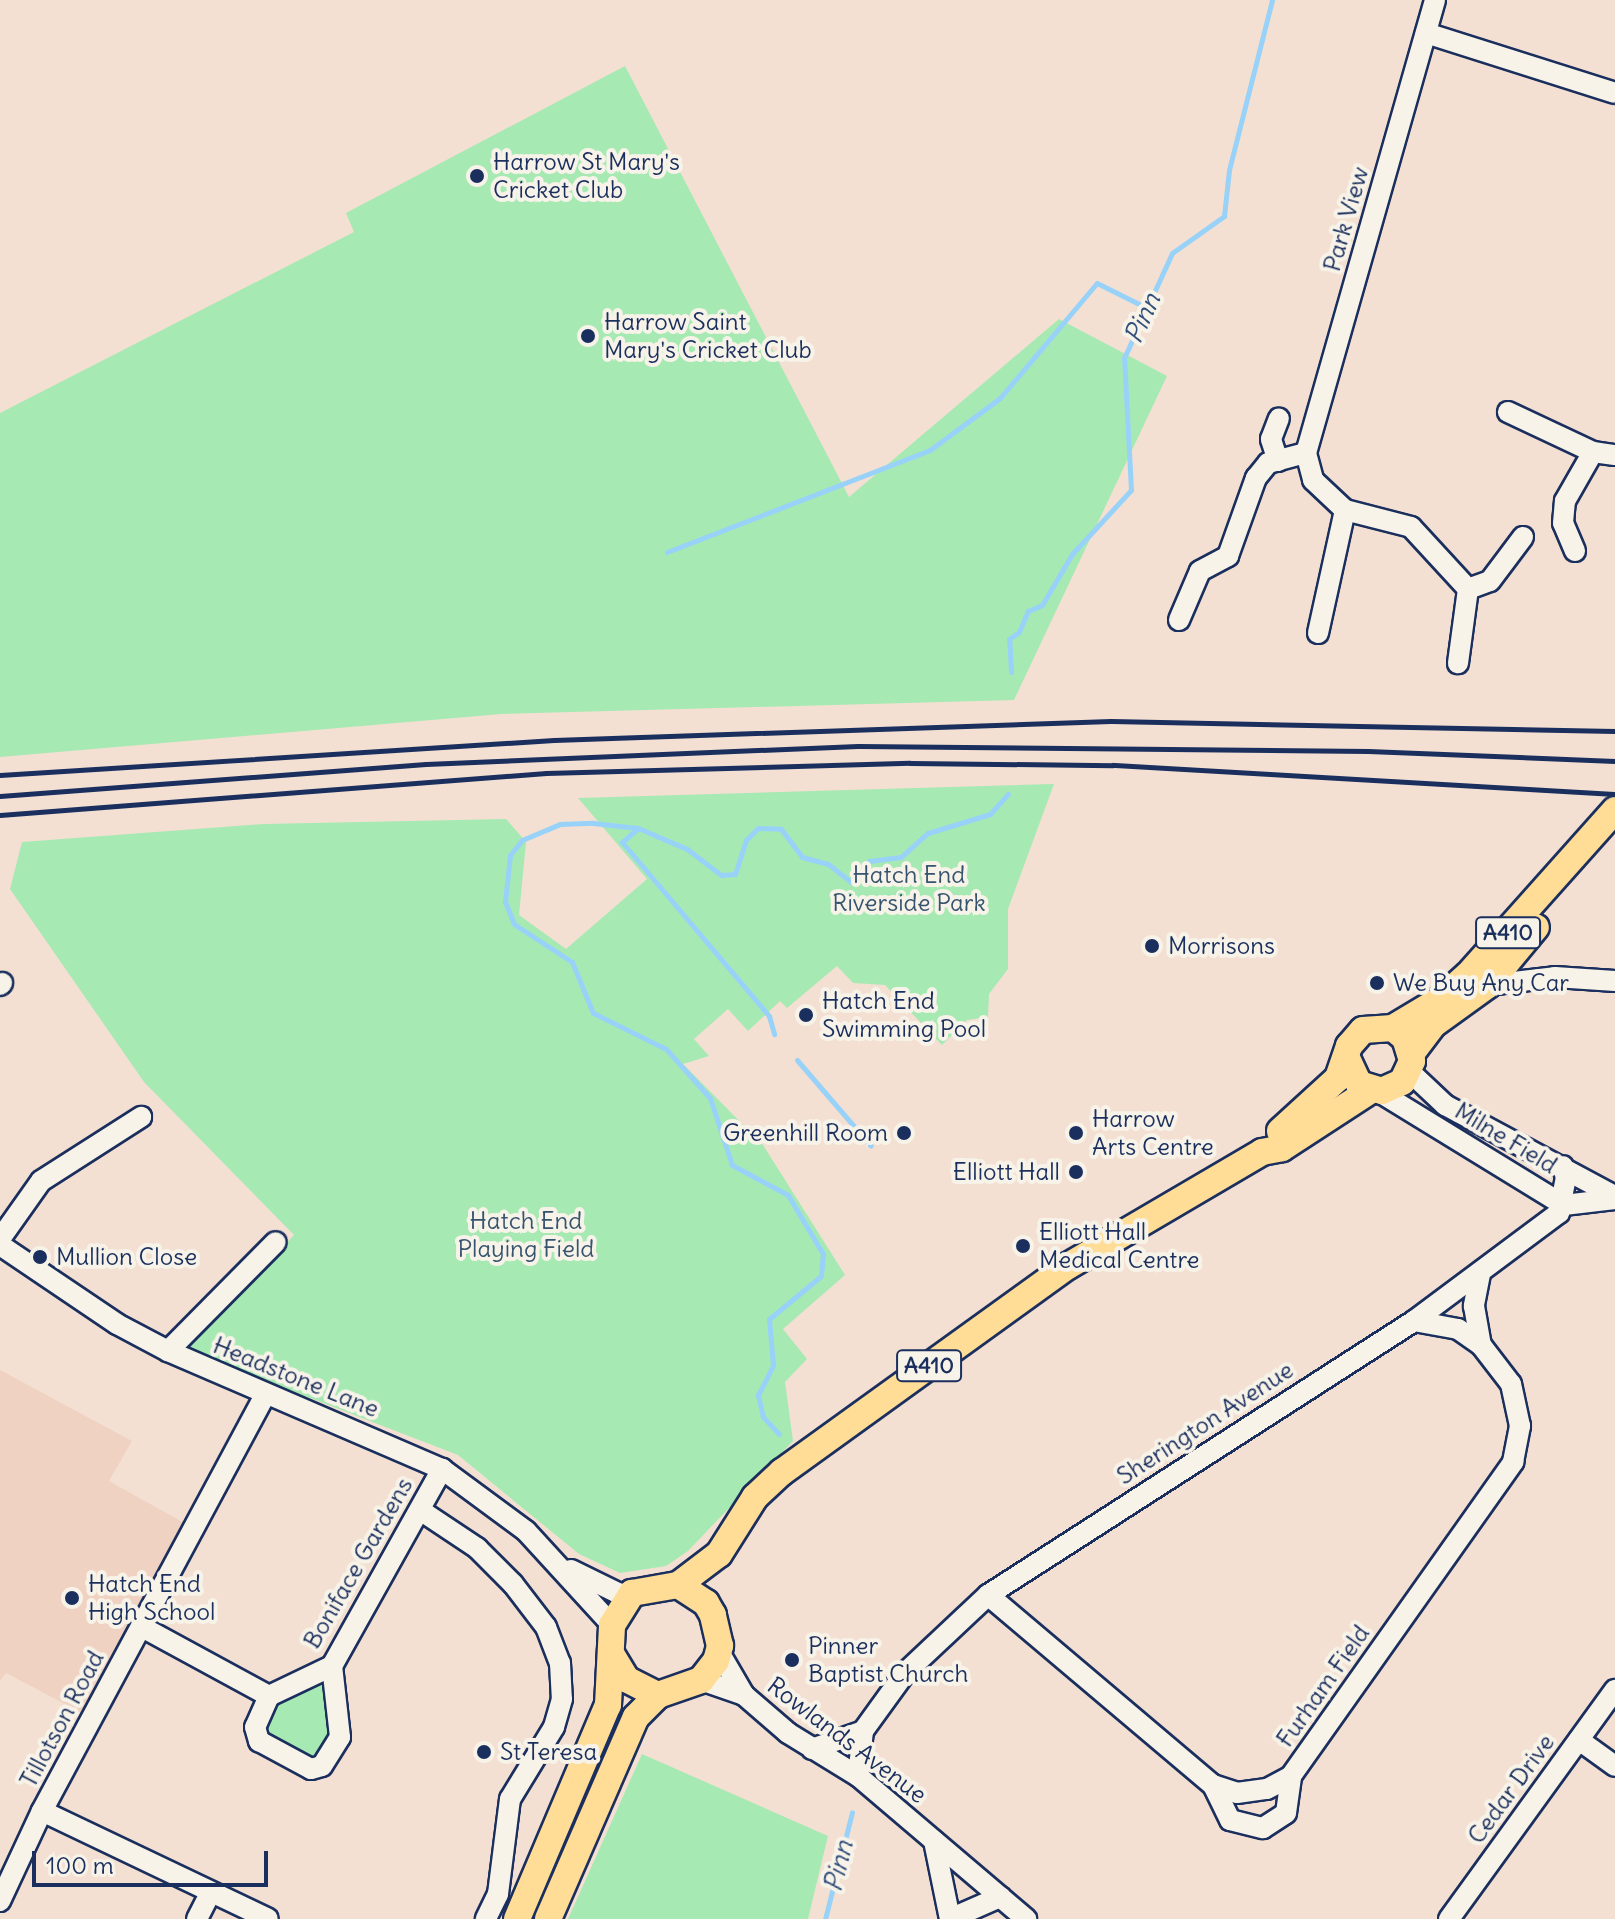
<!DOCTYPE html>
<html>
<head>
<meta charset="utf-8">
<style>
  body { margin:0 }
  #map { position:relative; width:1615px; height:1919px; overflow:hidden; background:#f3e0d2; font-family:Delius,sans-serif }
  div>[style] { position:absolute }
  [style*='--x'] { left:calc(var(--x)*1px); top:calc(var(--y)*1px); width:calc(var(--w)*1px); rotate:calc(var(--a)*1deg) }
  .built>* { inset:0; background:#f0d2c2 }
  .green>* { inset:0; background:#a6e9b3 }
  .stream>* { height:5px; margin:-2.5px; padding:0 2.5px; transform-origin:2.5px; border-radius:2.5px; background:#99d2f9 }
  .roads { filter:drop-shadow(2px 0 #1b2f5e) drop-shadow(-2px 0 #1b2f5e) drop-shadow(0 2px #1b2f5e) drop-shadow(0 -2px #1b2f5e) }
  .minor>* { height:20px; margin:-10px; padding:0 10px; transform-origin:10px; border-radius:10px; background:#f7f3e8 }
  .major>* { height:26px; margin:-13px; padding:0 13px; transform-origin:13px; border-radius:13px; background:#ffdd96 }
  .rail>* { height:5px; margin:-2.5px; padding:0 2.5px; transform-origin:2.5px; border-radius:2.5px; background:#1b2f5e }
  .dots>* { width:22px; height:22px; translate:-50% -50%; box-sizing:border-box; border:4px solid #f7f3e8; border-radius:50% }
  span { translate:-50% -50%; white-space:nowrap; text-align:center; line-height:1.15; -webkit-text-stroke:8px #f7f3e8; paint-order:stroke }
  .shield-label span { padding:2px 6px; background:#f7f3e8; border:2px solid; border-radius:6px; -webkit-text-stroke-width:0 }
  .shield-label { font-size:22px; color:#1b2f5e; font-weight:700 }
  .poi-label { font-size:24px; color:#1b2f5e }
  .left { translate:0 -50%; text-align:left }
  .right { translate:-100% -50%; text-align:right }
  .street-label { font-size:24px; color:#1b2f5e }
  .park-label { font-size:24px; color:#37546f }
  .water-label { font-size:26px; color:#34507d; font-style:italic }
  .scale { position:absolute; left:32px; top:1851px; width:236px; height:36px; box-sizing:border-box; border:4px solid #1b2f5e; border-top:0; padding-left:10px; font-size:24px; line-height:28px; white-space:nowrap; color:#1b2f5e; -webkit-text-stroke:6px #f7f3e8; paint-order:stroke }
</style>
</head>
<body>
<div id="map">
  <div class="built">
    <i style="clip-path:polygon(0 1370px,132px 1441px,109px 1481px,186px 1524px,82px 1713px,6px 1673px,0 1681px)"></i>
  </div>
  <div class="green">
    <i style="clip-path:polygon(625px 66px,849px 497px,1059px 319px,1167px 376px,1014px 700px,501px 714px,0 757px,0 413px,354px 232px,346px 213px)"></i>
    <i style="clip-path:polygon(1054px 784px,1008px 909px,1008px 969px,989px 994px,988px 1017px,967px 1020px,942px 1045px,885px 985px,853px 983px,837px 966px,787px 1008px,780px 1001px,748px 1031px,728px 1009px,694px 1039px,709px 1056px,683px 1064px,763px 1145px,845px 1275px,783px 1329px,807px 1359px,785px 1382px,793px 1441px,688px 1551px,666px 1566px,620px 1573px,579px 1554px,458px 1455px,186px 1350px,294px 1235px,144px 1082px,10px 889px,22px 842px,264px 824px,506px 819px,526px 842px,519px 915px,566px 949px,647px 879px,578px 798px)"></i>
    <i style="clip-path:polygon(323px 1682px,332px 1725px,318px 1758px,302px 1757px,269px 1739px,265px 1722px,274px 1706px)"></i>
    <i style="clip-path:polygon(642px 1754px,828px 1836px,808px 1919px,568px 1919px)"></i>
  </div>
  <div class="stream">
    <i style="--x:667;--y:552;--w:282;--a:-21.2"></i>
    <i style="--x:930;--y:450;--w:87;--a:-36.6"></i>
    <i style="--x:1000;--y:398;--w:150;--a:-49.9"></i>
    <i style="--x:1097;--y:283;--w:56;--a:26.6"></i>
    <i style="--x:1011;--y:672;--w:33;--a:-93"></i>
    <i style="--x:1009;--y:639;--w:12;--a:-35"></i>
    <i style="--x:1019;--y:632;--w:23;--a:-67"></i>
    <i style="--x:1028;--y:611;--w:15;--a:-23"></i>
    <i style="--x:1042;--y:605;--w:59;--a:-59.5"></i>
    <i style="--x:1072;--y:554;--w:87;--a:-47.3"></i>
    <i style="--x:1131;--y:490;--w:132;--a:-93"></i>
    <i style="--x:1124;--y:358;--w:115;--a:-65.4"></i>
    <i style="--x:1172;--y:253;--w:64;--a:-35.4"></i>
    <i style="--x:1224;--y:216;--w:46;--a:-83.8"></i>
    <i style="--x:1229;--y:170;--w:175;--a:-75.8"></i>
    <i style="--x:637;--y:829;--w:20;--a:139"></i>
    <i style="--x:622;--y:842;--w:228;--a:49.8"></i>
    <i style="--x:769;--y:1016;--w:19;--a:74"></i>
    <i style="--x:797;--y:1060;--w:113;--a:49.3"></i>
    <i style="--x:779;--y:1434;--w:23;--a:-133"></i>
    <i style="--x:763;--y:1417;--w:23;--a:-103"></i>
    <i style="--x:758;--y:1395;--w:34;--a:-63"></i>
    <i style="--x:773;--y:1365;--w:46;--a:-95"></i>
    <i style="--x:769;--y:1319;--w:67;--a:-39.6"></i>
    <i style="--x:821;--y:1276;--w:22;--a:-85"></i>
    <i style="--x:823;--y:1254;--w:69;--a:-120.7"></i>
    <i style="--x:788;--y:1195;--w:64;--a:-151.8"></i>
    <i style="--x:732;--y:1165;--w:71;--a:-108.2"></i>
    <i style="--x:710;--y:1098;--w:66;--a:-131.9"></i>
    <i style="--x:666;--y:1049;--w:81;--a:-153.7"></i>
    <i style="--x:593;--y:1013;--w:55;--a:-112.4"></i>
    <i style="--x:572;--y:962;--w:69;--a:-146.8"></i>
    <i style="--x:514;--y:924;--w:24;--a:-112"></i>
    <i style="--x:505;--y:902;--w:47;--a:-83.9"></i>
    <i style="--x:510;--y:855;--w:19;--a:-51"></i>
    <i style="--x:522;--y:840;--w:41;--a:-22.8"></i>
    <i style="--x:560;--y:824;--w:33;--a:-2"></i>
    <i style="--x:593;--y:823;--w:45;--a:6.3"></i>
    <i style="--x:638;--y:828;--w:53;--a:23.2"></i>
    <i style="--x:687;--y:849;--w:43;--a:37.4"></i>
    <i style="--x:721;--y:875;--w:14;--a:-4"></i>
    <i style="--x:735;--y:874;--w:36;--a:-72"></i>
    <i style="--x:746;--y:840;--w:17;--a:-45"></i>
    <i style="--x:758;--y:828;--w:23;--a:2"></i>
    <i style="--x:781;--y:829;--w:35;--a:53"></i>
    <i style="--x:802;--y:857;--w:27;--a:15"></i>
    <i style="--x:828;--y:864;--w:29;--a:38"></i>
    <i style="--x:851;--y:882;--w:28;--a:-49"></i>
    <i style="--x:869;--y:861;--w:32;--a:-7"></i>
    <i style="--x:901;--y:857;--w:36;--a:-42"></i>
    <i style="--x:928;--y:833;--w:65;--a:-17"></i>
    <i style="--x:990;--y:814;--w:27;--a:-48"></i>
    <i style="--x:825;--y:1919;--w:110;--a:-75.8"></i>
  </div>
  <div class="roads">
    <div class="minor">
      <i style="--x:1426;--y:33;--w:198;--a:17.6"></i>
      <i style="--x:1508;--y:412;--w:94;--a:25.2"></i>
      <i style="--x:1593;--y:452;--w:22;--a:8"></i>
      <i style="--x:1306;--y:453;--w:471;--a:-74.1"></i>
      <i style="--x:1306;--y:453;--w:28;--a:75"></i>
      <i style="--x:1313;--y:480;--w:44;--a:43.2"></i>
      <i style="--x:1345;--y:510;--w:68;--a:14.4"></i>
      <i style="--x:1411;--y:527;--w:84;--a:47.4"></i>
      <i style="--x:1468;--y:589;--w:75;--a:97.7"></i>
      <i style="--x:1278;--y:461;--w:23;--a:-108"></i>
      <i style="--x:1271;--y:439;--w:22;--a:-69"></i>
      <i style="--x:1575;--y:551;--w:30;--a:-113"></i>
      <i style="--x:1563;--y:523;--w:22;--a:-85"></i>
      <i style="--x:1565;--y:501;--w:56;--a:-60.3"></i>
      <i style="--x:1468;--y:589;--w:23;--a:-20"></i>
      <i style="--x:1490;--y:581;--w:55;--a:-53.1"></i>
      <i style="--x:1179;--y:620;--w:53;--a:-66.8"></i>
      <i style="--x:1200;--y:571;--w:32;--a:-28"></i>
      <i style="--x:1228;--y:556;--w:83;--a:-70.3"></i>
      <i style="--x:1256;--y:478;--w:19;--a:-51"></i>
      <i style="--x:1268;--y:463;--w:39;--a:-15"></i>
      <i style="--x:1318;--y:633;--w:126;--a:-77.6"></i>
      <i style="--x:0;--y:985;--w:3;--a:-45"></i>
      <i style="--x:1488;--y:985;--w:67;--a:-6.8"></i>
      <i style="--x:1555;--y:977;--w:60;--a:3.8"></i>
      <i style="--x:1409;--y:1071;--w:50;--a:43.4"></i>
      <i style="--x:1445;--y:1105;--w:193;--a:28.2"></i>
      <i style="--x:1376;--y:1090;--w:220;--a:31.5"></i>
      <i style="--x:1564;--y:1205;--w:51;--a:-6.7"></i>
      <i style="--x:0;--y:1239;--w:71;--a:-54.7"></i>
      <i style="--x:41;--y:1181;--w:119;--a:-32.6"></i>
      <i style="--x:0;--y:1245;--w:141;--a:34"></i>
      <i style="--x:117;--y:1324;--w:58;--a:27.9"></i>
      <i style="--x:168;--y:1351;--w:298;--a:23.3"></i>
      <i style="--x:442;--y:1469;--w:104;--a:36.4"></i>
      <i style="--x:526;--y:1531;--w:127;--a:47.5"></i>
      <i style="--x:1480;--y:1274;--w:33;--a:101"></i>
      <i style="--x:1474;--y:1306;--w:40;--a:80"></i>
      <i style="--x:168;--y:1351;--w:153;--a:-45.3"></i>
      <i style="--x:420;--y:1510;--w:69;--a:33.7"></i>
      <i style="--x:477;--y:1548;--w:51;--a:45"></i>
      <i style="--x:513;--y:1584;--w:54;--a:52.5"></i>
      <i style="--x:546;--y:1627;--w:39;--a:69"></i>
      <i style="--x:560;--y:1663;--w:36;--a:87"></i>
      <i style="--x:562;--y:1699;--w:29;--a:106"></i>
      <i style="--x:554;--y:1727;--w:84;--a:121.4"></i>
      <i style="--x:510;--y:1799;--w:96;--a:97.2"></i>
      <i style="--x:498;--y:1894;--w:28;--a:116"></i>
      <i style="--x:571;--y:1570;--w:55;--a:26.1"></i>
      <i style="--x:620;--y:1594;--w:12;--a:-5"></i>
      <i style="--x:988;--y:1595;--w:294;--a:40.2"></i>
      <i style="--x:1213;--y:1785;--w:25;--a:18"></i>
      <i style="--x:1237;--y:1793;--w:30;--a:-8"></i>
      <i style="--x:1267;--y:1789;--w:27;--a:-28"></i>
      <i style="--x:1291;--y:1776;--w:385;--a:-54.7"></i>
      <i style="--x:1513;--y:1462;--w:37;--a:-79"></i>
      <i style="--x:1520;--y:1426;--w:43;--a:-102.1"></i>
      <i style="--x:1511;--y:1384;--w:49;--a:-127.6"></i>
      <i style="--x:1481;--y:1345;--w:28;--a:-145"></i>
      <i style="--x:1458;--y:1329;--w:45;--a:-169.7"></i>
      <i style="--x:142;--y:1627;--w:145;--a:28.5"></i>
      <i style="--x:269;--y:1696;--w:70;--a:-25.5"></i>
      <i style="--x:332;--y:1666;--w:226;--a:-60.8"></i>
      <i style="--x:719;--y:1652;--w:50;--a:59.8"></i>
      <i style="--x:701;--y:1680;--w:46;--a:19.2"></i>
      <i style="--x:744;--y:1695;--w:58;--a:40.8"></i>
      <i style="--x:788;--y:1733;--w:82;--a:31.6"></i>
      <i style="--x:858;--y:1776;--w:221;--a:40.4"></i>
      <i style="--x:269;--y:1696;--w:34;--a:114"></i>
      <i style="--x:255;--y:1727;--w:15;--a:74"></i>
      <i style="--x:259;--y:1741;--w:59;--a:28.3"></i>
      <i style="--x:311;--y:1769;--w:11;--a:-15"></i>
      <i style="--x:322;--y:1766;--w:34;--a:-58"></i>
      <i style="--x:340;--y:1737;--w:71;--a:-96.4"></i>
      <i style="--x:863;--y:1731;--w:72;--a:-54.1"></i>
      <i style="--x:905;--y:1673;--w:114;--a:-43.2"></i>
      <i style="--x:988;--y:1595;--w:507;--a:-32.75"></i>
      <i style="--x:1414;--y:1321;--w:181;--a:-36.7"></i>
      <i style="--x:1559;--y:1213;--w:36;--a:-79"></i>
      <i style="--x:1566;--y:1178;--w:12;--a:-104"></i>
      <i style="--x:1579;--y:1740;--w:44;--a:35.8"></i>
      <i style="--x:812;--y:1749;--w:54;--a:-19.4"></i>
      <i style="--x:863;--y:1731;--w:45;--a:96.3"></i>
      <i style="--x:1213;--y:1785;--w:39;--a:64"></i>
      <i style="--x:1230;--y:1820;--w:34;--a:14"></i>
      <i style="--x:1263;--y:1828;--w:27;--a:-33"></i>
      <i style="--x:1286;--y:1813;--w:37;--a:-82"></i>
      <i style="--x:42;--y:1811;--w:250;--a:25.5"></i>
      <i style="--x:934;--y:1841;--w:80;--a:78.4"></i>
      <i style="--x:0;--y:1901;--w:99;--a:-65"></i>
      <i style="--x:42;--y:1811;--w:472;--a:-61.8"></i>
      <i style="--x:197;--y:1919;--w:27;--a:-63"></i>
      <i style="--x:950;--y:1919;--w:55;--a:-23.7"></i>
      <i style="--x:1449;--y:1919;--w:283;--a:-54.1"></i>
    </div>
    <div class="major">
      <i style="--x:1393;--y:1028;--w:56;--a:-31.1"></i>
      <i style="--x:1441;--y:999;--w:36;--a:-42"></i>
      <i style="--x:1468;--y:975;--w:221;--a:-48.3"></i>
      <i style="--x:1411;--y:1054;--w:38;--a:-53"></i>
      <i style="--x:1434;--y:1024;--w:67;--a:-35.8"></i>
      <i style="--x:1488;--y:985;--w:75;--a:-50.4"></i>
      <i style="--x:1280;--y:1131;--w:79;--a:-42.4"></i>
      <i style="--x:1338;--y:1078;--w:34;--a:-71"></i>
      <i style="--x:1349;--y:1046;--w:21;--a:-49"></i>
      <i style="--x:1363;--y:1030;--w:30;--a:-4"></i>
      <i style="--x:1393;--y:1028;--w:16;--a:40"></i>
      <i style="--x:1405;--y:1038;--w:24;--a:73"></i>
      <i style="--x:1412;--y:1061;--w:23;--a:115"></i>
      <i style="--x:1402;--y:1082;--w:22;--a:156"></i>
      <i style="--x:1382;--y:1091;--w:24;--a:-163"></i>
      <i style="--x:1359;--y:1084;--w:29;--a:-115"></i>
      <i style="--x:613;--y:1657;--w:26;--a:59"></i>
      <i style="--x:626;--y:1679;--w:36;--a:27"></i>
      <i style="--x:517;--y:1919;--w:233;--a:-67"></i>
      <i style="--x:608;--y:1705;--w:80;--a:-87.1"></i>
      <i style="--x:612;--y:1625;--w:38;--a:-58"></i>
      <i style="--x:632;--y:1593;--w:47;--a:-9.9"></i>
      <i style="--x:678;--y:1585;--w:51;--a:-37.1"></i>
      <i style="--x:719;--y:1554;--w:67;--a:-57.7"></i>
      <i style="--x:755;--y:1497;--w:37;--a:-43"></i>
      <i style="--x:782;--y:1472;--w:352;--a:-35.8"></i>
      <i style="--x:1068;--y:1266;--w:225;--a:-30.4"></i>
      <i style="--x:1262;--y:1152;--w:20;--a:-11"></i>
      <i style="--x:1282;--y:1148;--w:106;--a:-33.1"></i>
      <i style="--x:548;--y:1919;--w:220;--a:-66.5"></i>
      <i style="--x:636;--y:1717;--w:31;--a:-45"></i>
      <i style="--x:658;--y:1695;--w:46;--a:-19.2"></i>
      <i style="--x:701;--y:1680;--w:24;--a:-52"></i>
      <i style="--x:716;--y:1661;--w:16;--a:-75"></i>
      <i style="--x:720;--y:1646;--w:32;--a:-103"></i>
      <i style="--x:713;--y:1615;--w:14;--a:-120"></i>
      <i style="--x:706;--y:1603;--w:33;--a:-147"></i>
    </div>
  </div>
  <div class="rail">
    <i style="--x:0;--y:775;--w:555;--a:-3.61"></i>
    <i style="--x:554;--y:740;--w:557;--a:-1.95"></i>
    <i style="--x:1111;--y:721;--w:504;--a:1.14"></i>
    <i style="--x:0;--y:796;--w:427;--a:-4.3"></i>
    <i style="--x:426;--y:764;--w:432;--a:-2.4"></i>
    <i style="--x:858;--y:746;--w:510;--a:0.56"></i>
    <i style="--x:1368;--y:751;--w:247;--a:2.3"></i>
    <i style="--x:0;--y:815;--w:548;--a:-4.4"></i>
    <i style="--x:546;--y:773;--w:364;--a:-1.6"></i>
    <i style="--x:910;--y:763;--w:203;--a:0.6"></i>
    <i style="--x:1113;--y:765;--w:503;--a:3.31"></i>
  </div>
  <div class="dots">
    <i style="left:477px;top:176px;background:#1b2f5e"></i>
    <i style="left:588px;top:336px;background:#1b2f5e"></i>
    <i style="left:1152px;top:946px;background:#1b2f5e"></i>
    <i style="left:1377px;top:983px;background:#1b2f5e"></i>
    <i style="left:806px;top:1015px;background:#1b2f5e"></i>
    <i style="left:904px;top:1133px;background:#1b2f5e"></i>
    <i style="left:1076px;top:1133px;background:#1b2f5e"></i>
    <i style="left:1076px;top:1172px;background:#1b2f5e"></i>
    <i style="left:1023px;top:1246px;background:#1b2f5e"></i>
    <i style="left:40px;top:1257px;background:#1b2f5e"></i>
    <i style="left:72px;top:1598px;background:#1b2f5e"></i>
    <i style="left:792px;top:1660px;background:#1b2f5e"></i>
    <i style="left:484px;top:1752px;background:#1b2f5e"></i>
  </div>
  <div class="shield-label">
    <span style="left:1508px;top:933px">A410</span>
    <span style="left:929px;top:1366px">A410</span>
  </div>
  <div class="poi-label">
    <span class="left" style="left:493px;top:176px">Harrow St Mary's<br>Cricket Club</span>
    <span class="left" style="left:604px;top:336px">Harrow Saint<br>Mary's Cricket Club</span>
    <span class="left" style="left:1168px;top:946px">Morrisons</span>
    <span class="left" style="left:1393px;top:983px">We Buy Any Car</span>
    <span class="left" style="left:822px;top:1015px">Hatch End<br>Swimming Pool</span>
    <span class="left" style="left:1092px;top:1133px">Harrow<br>Arts Centre</span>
    <span class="right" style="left:888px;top:1133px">Greenhill Room</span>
    <span class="right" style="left:1060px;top:1172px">Elliott Hall</span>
    <span class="left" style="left:1039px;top:1246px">Elliott Hall<br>Medical Centre</span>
    <span class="left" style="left:56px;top:1257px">Mullion Close</span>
    <span class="left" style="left:88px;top:1598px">Hatch End<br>High School</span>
    <span class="left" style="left:808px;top:1660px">Pinner<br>Baptist Church</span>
    <span class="left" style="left:500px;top:1752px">St Teresa</span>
  </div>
  <div class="street-label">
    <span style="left:1346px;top:219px;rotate:-74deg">Park View</span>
    <span style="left:1506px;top:1138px;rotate:31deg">Milne Field</span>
    <span style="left:296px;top:1377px;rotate:22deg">Headstone Lane</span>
    <span style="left:1205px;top:1423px;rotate:-33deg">Sherington Avenue</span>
    <span style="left:358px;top:1563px;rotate:-60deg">Boniface Gardens</span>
    <span style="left:1323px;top:1686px;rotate:-55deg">Furham Field</span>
    <span style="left:62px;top:1719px;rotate:-62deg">Tillotson Road</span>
    <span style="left:847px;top:1740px;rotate:37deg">Rowlands Avenue</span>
    <span style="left:1511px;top:1789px;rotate:-54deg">Cedar Drive</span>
  </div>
  <div class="park-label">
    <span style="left:909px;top:889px">Hatch End<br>Riverside Park</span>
    <span style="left:526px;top:1235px">Hatch End<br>Playing Field</span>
  </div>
  <div class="water-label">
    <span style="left:1142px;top:318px;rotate:-66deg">Pinn</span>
    <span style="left:838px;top:1866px;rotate:-76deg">Pinn</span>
  </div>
  <div class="scale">100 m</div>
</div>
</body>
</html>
